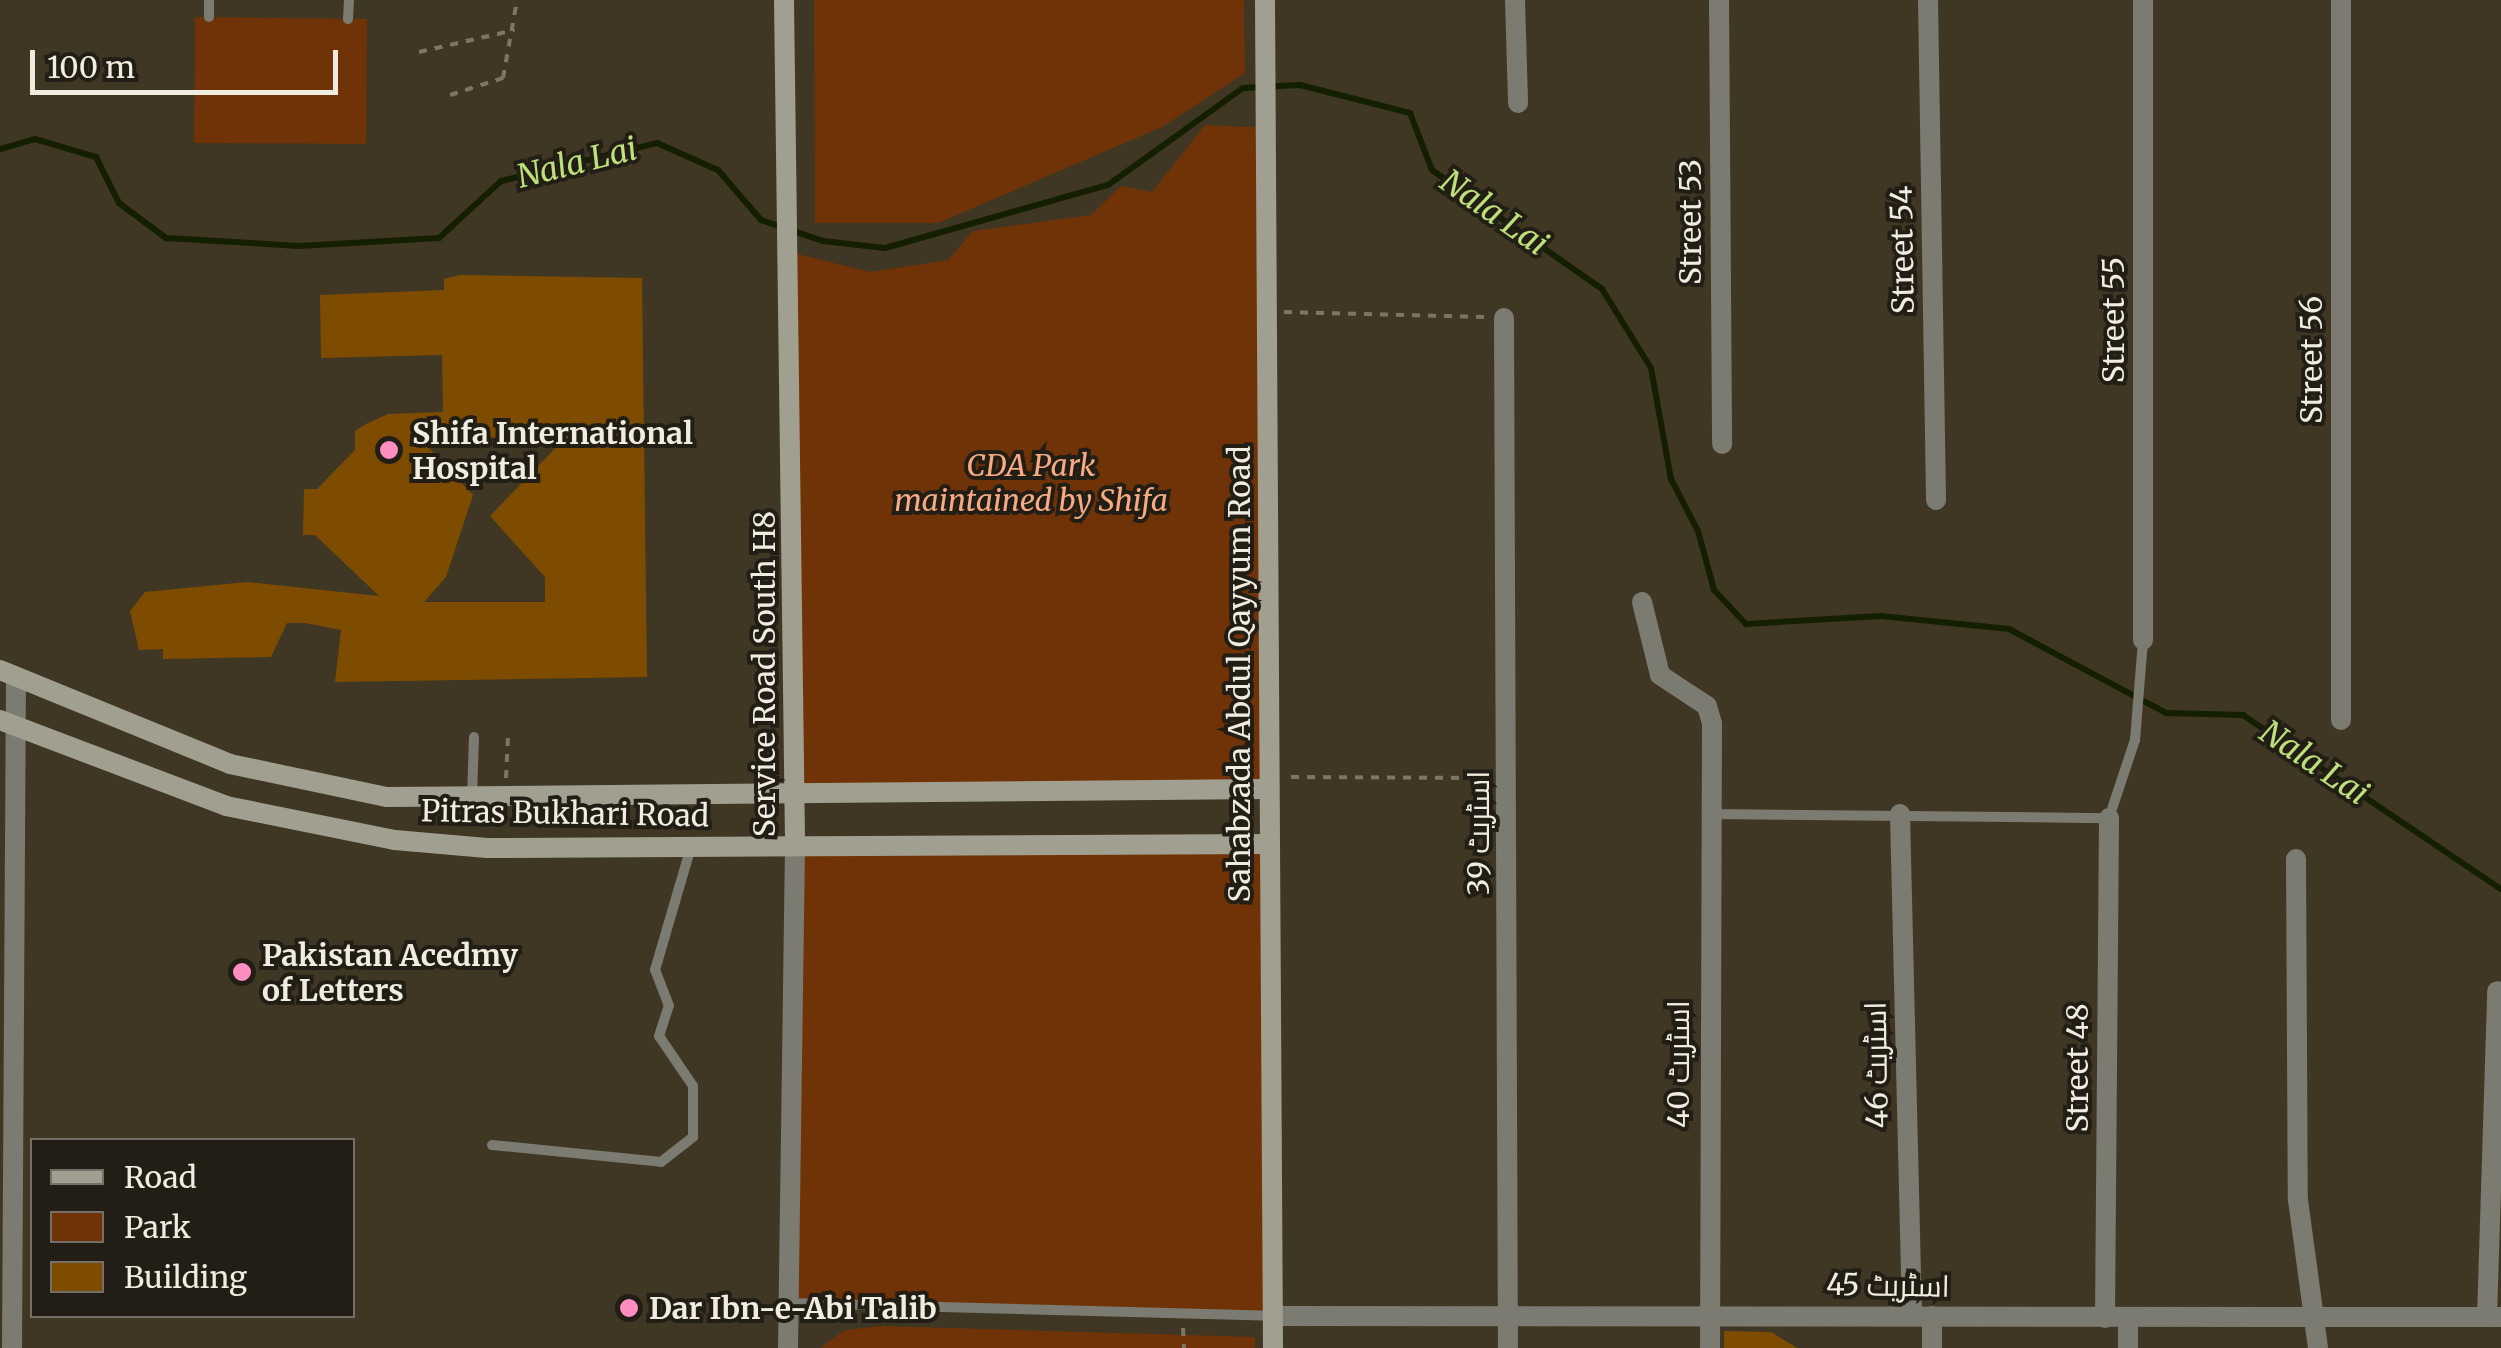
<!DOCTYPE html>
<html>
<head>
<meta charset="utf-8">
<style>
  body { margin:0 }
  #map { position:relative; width:2501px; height:1348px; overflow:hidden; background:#3f3723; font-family:Merriweather,Cairo,serif }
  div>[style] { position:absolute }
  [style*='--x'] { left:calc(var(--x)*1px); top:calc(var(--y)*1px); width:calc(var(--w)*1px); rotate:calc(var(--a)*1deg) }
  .green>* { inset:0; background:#703307 }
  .stream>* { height:6px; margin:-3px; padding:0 3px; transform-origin:3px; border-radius:3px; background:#141f00 }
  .building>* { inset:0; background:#7e4c00 }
  .path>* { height:4px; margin-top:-2px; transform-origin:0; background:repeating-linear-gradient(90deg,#7d7665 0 8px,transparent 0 16px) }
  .lane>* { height:10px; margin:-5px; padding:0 5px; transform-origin:5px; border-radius:5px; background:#7b7b71 }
  .street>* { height:20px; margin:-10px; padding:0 10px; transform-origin:10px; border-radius:10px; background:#7b7b71 }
  .secondary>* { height:20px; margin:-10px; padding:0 10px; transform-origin:10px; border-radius:10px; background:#a1a090 }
  .dots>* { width:28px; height:28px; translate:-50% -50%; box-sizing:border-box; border:5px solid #221e16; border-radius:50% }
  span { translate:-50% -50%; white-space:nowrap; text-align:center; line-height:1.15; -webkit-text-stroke:8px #221e16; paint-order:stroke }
  .street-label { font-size:30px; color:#f1ece0 }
  .poi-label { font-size:30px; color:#f1ece0; font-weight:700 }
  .left { translate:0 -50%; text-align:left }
  .park-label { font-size:30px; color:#f8ab82; font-style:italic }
  .water-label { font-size:32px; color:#bde07b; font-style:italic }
  .legend { position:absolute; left:30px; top:1138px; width:325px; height:180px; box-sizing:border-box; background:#221e16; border:2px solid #757067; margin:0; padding:12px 18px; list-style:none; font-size:30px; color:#f1ece0 }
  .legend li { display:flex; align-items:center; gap:20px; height:50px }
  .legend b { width:50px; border:2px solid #757067 }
  .scale { position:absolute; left:30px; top:50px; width:308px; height:45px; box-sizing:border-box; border:5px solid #f1ece0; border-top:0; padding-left:12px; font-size:30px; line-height:35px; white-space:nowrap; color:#f1ece0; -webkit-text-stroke:8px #221e16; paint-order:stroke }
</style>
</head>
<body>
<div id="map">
  <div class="green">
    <i style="clip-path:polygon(814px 0,1244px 0,1245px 73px,1162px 127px,938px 223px,815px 223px)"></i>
    <i style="clip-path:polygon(195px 17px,367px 19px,366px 144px,194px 143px)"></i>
    <i style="clip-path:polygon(1205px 125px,1269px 128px,1266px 789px,796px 792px,790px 252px,870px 272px,948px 260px,973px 231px,1091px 215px,1121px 186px,1152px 192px)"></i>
    <i style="clip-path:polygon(795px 844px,1269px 844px,1273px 1316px,786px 1303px)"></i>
    <i style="clip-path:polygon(881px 1326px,1255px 1337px,1255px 1348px,820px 1348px,845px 1330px)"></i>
  </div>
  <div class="stream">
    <i style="--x:0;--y:149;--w:36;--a:-16"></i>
    <i style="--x:35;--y:139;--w:64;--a:16.4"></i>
    <i style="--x:96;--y:157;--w:51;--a:63.4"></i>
    <i style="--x:119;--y:203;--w:59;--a:36.7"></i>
    <i style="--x:166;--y:238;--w:133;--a:3.4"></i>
    <i style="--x:299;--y:246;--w:140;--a:-3.3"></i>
    <i style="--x:439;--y:238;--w:84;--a:-42.6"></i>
    <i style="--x:501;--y:181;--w:161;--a:-13.7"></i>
    <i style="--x:657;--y:143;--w:67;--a:23.9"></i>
    <i style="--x:718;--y:170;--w:66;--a:49.3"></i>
    <i style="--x:761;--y:220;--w:65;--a:18.7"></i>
    <i style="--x:823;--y:241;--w:62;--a:6.4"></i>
    <i style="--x:885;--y:248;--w:232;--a:-15.8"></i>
    <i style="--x:1108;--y:185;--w:166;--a:-35.7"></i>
    <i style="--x:1243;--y:88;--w:57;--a:-3"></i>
    <i style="--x:1300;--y:85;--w:114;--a:14.3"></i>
    <i style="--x:1410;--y:113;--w:61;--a:68.9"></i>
    <i style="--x:1432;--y:170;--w:208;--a:35"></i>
    <i style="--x:1602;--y:289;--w:93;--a:58.2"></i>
    <i style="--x:1651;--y:368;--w:113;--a:79.8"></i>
    <i style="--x:1671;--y:479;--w:59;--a:62.6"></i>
    <i style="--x:1698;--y:531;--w:61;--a:74.8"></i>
    <i style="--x:1714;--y:590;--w:47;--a:46.7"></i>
    <i style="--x:1746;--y:624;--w:135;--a:-3.4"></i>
    <i style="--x:1881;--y:616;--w:129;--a:5.8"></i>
    <i style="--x:2009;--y:629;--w:178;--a:28.1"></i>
    <i style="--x:2166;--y:713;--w:77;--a:1.5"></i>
    <i style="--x:2243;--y:715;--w:311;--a:34"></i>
  </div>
  <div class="building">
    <i style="clip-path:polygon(evenodd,460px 275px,642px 278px,647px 677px,335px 682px,341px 630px,305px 623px,287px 623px,271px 657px,163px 659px,163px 649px,139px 650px,130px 611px,145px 592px,247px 582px,379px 596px,315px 535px,303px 535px,304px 489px,317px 489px,355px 450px,355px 431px,366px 424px,388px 414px,443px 412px,442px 355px,321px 358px,320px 295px,444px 290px,444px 279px,460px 275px,418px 436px,564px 439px,490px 516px,545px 577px,545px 602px,424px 602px,446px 577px,473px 495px,418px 436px)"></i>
    <i style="clip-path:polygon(1724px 1331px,1771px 1332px,1797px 1348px,1724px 1348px)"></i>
  </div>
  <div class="path">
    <i style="--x:419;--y:52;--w:98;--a:-12.9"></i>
    <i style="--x:450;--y:95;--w:56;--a:-17.8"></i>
    <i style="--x:503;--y:78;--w:79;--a:-79.8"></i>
    <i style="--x:1284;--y:312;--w:201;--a:1.4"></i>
    <i style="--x:1291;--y:777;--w:195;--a:0.3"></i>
    <i style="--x:506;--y:778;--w:41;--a:-87.2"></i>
    <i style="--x:1183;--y:1328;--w:20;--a:87"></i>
  </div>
  <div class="lane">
    <i style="--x:209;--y:17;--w:17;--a:-90"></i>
    <i style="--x:348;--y:19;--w:19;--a:-87"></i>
    <i style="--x:472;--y:797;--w:60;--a:-88.1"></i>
    <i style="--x:1712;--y:814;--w:397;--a:0.6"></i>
    <i style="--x:2109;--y:818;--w:82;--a:-71.6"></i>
    <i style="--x:2135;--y:740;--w:100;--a:-85.4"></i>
    <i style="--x:492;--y:1145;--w:170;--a:5.7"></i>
    <i style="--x:661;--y:1162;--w:41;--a:-38"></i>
    <i style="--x:693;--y:1137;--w:51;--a:-90"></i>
    <i style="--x:693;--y:1086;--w:60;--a:-124.2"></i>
    <i style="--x:659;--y:1036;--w:32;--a:-72"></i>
    <i style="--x:669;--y:1006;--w:39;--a:-111"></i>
    <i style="--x:655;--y:970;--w:128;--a:-73.7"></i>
    <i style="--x:787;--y:1303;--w:486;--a:1.5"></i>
  </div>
  <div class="street">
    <i style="--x:1515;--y:0;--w:103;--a:88.3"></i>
    <i style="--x:1719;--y:0;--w:444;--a:89.6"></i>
    <i style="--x:1928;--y:0;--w:500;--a:89.08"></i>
    <i style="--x:2143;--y:0;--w:640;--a:90"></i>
    <i style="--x:1504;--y:318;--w:1030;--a:89.78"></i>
    <i style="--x:1642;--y:602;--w:75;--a:76.1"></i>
    <i style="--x:1660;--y:675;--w:56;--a:33.4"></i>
    <i style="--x:1707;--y:706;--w:19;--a:74"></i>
    <i style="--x:1712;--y:724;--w:624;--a:90.18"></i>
    <i style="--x:2341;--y:720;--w:720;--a:-90"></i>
    <i style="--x:1900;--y:814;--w:500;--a:88.63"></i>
    <i style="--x:2296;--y:859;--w:341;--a:89.7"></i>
    <i style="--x:2298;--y:1200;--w:149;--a:82.3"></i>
    <i style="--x:1273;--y:1316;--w:1228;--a:0.05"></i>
    <i style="--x:2487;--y:1317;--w:326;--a:-88.2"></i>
    <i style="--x:2105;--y:1318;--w:500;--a:-89.54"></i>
    <i style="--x:2128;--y:1318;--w:30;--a:90"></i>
    <i style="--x:12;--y:1348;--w:669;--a:-89.66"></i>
    <i style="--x:788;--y:1348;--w:504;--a:-89.2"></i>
    <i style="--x:1932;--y:1348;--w:32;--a:-90"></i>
  </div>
  <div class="secondary">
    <i style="--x:784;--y:0;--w:844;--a:89.25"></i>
    <i style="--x:1265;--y:0;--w:1348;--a:89.66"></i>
    <i style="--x:0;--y:670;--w:248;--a:22.2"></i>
    <i style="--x:230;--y:764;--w:160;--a:11.9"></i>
    <i style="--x:387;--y:797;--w:879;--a:-0.52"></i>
    <i style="--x:0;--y:720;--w:242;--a:20.8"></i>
    <i style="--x:226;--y:806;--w:172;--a:11.4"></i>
    <i style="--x:395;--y:840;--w:92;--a:5"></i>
    <i style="--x:487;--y:848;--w:782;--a:-0.29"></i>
  </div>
  <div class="dots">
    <i style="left:389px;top:450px;background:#fd8ebf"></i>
    <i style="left:242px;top:972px;background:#fd8ebf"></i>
    <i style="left:629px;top:1308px;background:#fd8ebf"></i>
  </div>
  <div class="street-label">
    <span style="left:1690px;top:222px;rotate:-90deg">Street 53</span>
    <span style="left:1902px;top:250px;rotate:-91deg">Street 54</span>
    <span style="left:2113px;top:320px;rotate:-90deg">Street 55</span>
    <span style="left:2311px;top:360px;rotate:-90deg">Street 56</span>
    <span style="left:764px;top:674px;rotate:-90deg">Service Road South H8</span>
    <span style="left:1239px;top:674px;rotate:-90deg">Sahabzada Abdul Qayyum Road</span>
    <span style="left:565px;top:813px;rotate:1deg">Pitras Bukhari Road</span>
    <span style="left:1478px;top:833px;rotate:-90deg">اسٹریٹ 39</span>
    <span style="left:1678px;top:1064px;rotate:-90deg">اسٹریٹ 40</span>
    <span style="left:1876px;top:1065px;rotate:-91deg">اسٹریٹ 46</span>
    <span style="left:2077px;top:1068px;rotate:-90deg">Street 48</span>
    <span style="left:1888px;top:1285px;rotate:1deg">اسٹریٹ 45</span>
  </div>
  <div class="poi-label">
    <span class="left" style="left:412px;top:450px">Shifa International<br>Hospital</span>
    <span class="left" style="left:262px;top:972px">Pakistan Acedmy<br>of Letters</span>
    <span class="left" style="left:649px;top:1308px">Dar Ibn-e-Abi Talib</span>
  </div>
  <div class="park-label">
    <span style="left:1031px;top:482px">CDA Park<br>maintained by Shifa</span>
  </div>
  <div class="water-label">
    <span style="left:577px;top:163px;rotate:-14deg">Nala Lai</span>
    <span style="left:1494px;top:213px;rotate:35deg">Nala Lai</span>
    <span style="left:2314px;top:763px;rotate:34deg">Nala Lai</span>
  </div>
  <ul class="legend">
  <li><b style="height:12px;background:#a1a090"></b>Road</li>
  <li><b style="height:28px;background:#703307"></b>Park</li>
  <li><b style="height:28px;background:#7e4c00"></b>Building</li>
  </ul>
  <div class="scale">100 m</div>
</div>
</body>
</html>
